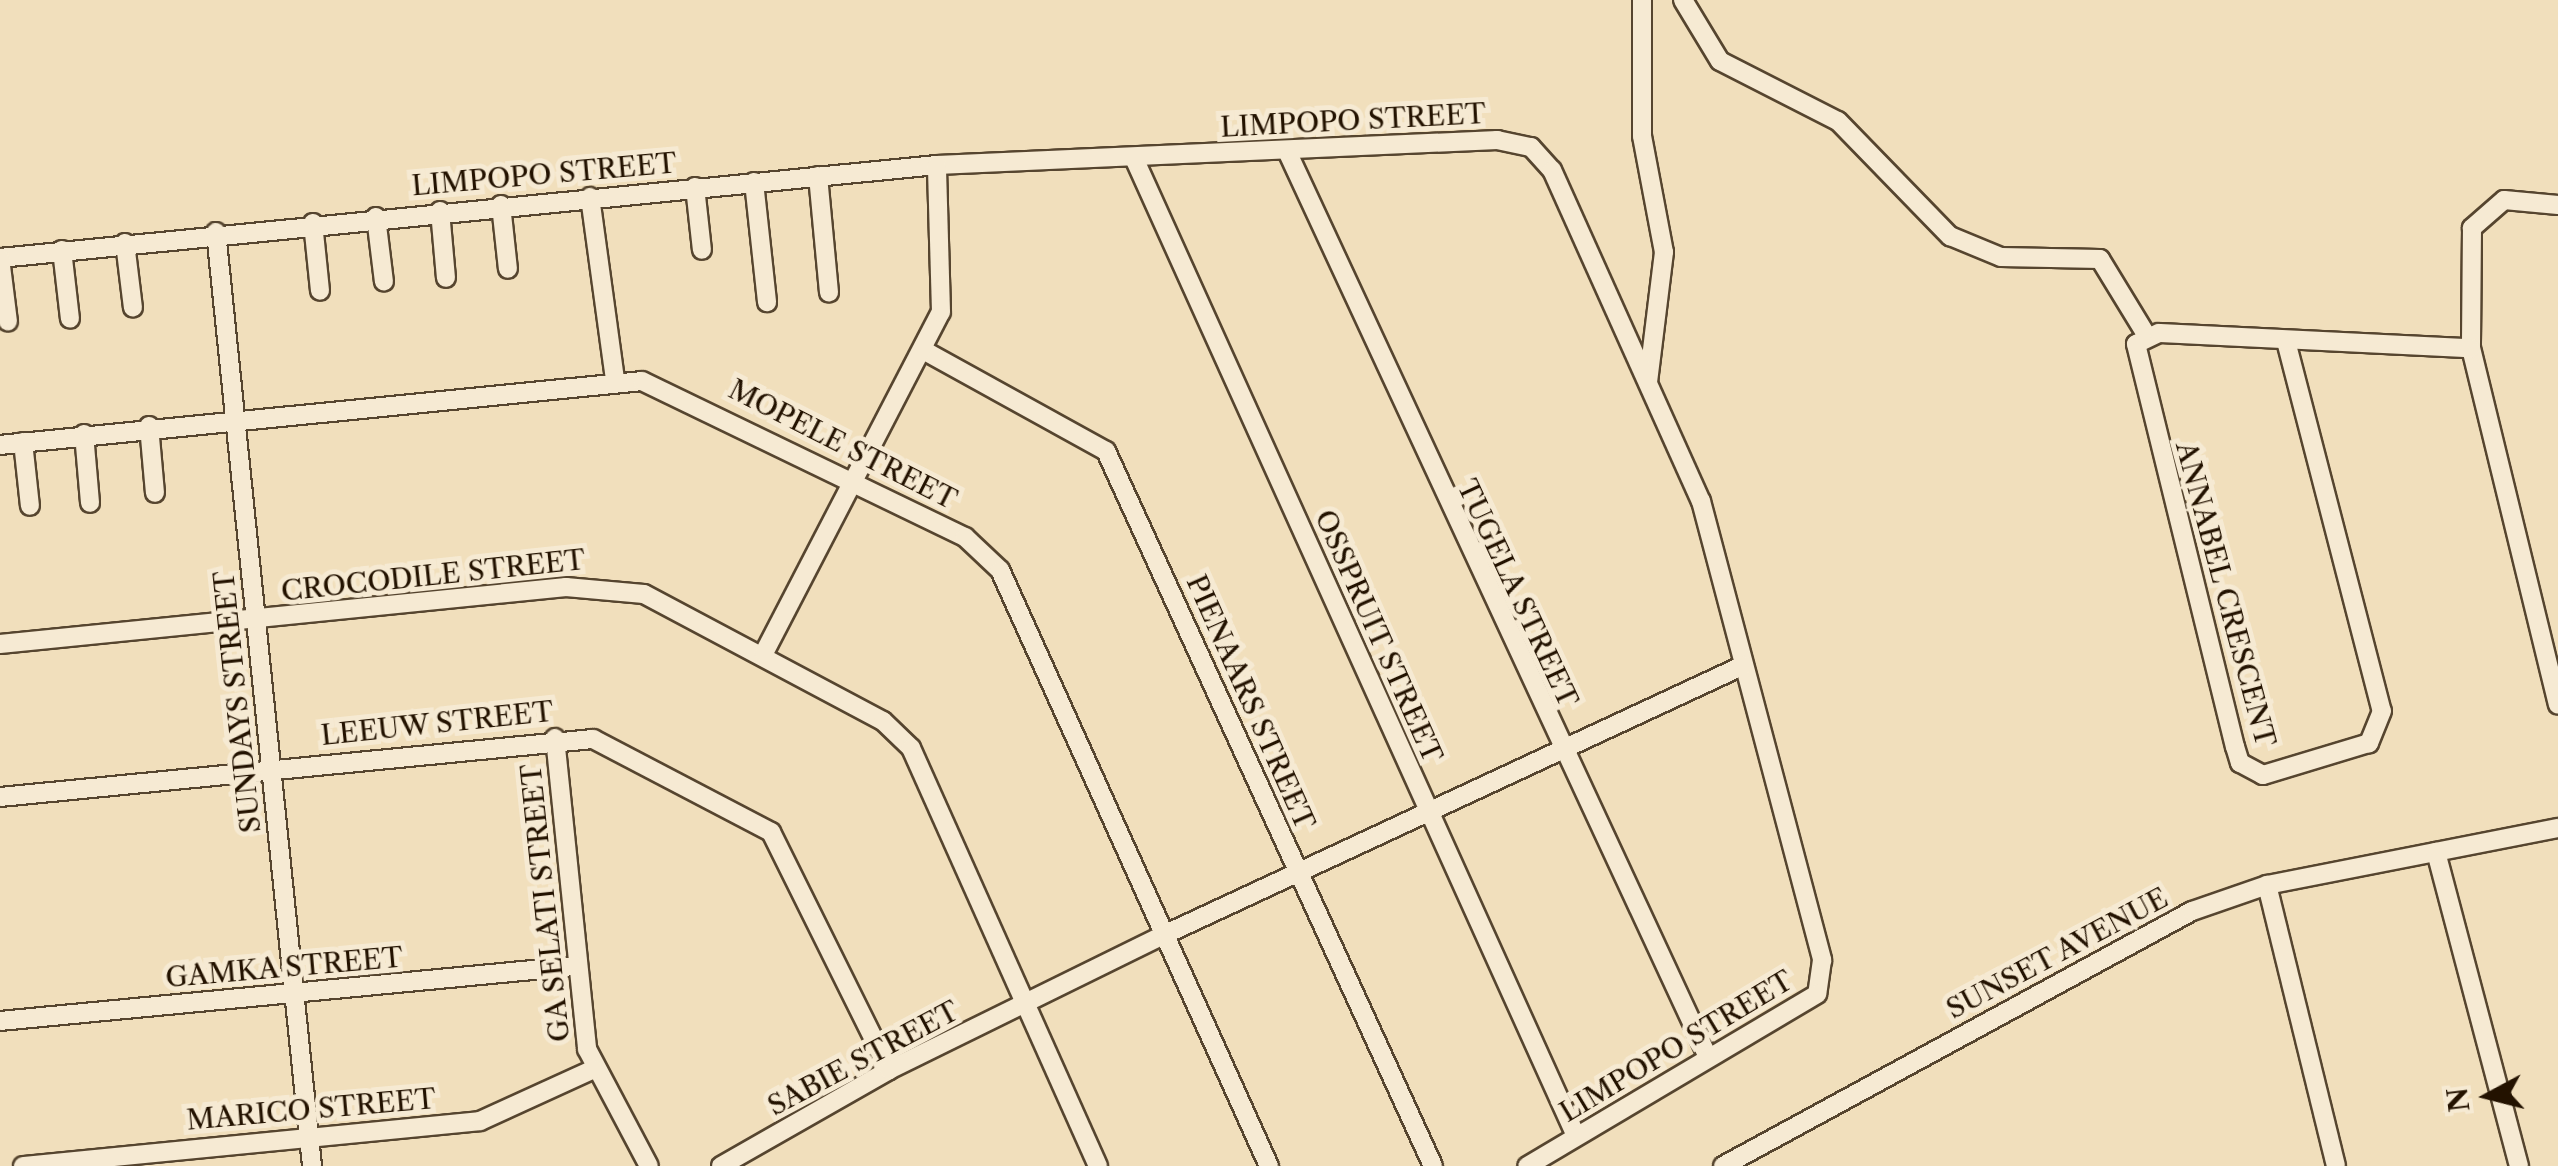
<!DOCTYPE html>
<html>
<head>
<meta charset="utf-8">
<style>
  body { margin:0 }
  #map { position:relative; width:2558px; height:1166px; overflow:hidden; background:#f1dfbc; font-family:"Libre Caslon Text",serif }
  div>[style] { position:absolute }
  [style*='--x'] { left:calc(var(--x)*1px); top:calc(var(--y)*1px); width:calc(var(--w)*1px); rotate:calc(var(--a)*1deg) }
  .roads { filter:drop-shadow(2px 0 #56452f) drop-shadow(-2px 0 #56452f) drop-shadow(0 2px #56452f) drop-shadow(0 -2px #56452f) }
  .minor>* { height:18px; margin:-9px; padding:0 9px; transform-origin:9px; border-radius:9px; background:#f6ead3 }
  span { translate:-50% -50%; white-space:nowrap; text-align:center; line-height:1.15; -webkit-text-stroke:10px #f6ead3; paint-order:stroke }
  .street-label { font-size:28px; color:#231200 }
  .north { position:absolute; left:2438px; top:1046px; width:100px; height:100px; -webkit-text-stroke:8px #f6ead3; paint-order:stroke; rotate:263deg; font-size:28px; font-weight:700; line-height:40px; text-align:center; color:#231200 }
  .north::after { content:''; display:block; margin:auto; width:35px; height:45px; background:#231200; clip-path:polygon(50% 0,100% 100%,50% 72%,0 100%) }
</style>
</head>
<body>
<div id="map">
  <div class="roads">
    <div class="minor">
      <i style="--x:1642;--y:0;--w:136;--a:90"></i>
      <i style="--x:1642;--y:136;--w:118;--a:79.3"></i>
      <i style="--x:1664;--y:252;--w:131;--a:97"></i>
      <i style="--x:1683;--y:0;--w:71;--a:58.8"></i>
      <i style="--x:1720;--y:61;--w:132;--a:27"></i>
      <i style="--x:1838;--y:121;--w:161;--a:45.8"></i>
      <i style="--x:1950;--y:236;--w:55;--a:22.4"></i>
      <i style="--x:2001;--y:257;--w:99;--a:1.2"></i>
      <i style="--x:2100;--y:259;--w:90;--a:58.6"></i>
      <i style="--x:1287;--y:151;--w:997;--a:65.08"></i>
      <i style="--x:1134;--y:158;--w:1073;--a:65.68"></i>
      <i style="--x:818;--y:176;--w:117;--a:84.6"></i>
      <i style="--x:754;--y:182;--w:121;--a:83.8"></i>
      <i style="--x:695;--y:187;--w:63;--a:83.7"></i>
      <i style="--x:590;--y:197;--w:185;--a:82.2"></i>
      <i style="--x:501;--y:205;--w:64;--a:83.8"></i>
      <i style="--x:2558;--y:205;--w:54;--a:-174.7"></i>
      <i style="--x:2504;--y:200;--w:43;--a:138.8"></i>
      <i style="--x:2472;--y:228;--w:120;--a:90.5"></i>
      <i style="--x:2471;--y:348;--w:367;--a:76.3"></i>
      <i style="--x:440;--y:211;--w:67;--a:84.9"></i>
      <i style="--x:376;--y:217;--w:65;--a:83"></i>
      <i style="--x:313;--y:223;--w:68;--a:84.1"></i>
      <i style="--x:216;--y:232;--w:939;--a:84.13"></i>
      <i style="--x:125;--y:243;--w:65;--a:83"></i>
      <i style="--x:62;--y:250;--w:69;--a:83.4"></i>
      <i style="--x:0;--y:258;--w:942;--a:-5.67"></i>
      <i style="--x:937;--y:165;--w:561;--a:-2.56"></i>
      <i style="--x:1497;--y:140;--w:35;--a:12"></i>
      <i style="--x:1531;--y:147;--w:31;--a:48"></i>
      <i style="--x:1552;--y:170;--w:363;--a:65.8"></i>
      <i style="--x:1701;--y:501;--w:475;--a:75.2"></i>
      <i style="--x:1822;--y:960;--w:34;--a:98"></i>
      <i style="--x:1817;--y:994;--w:337;--a:149.3"></i>
      <i style="--x:0;--y:258;--w:64;--a:82.9"></i>
      <i style="--x:2286;--y:341;--w:382;--a:75.5"></i>
      <i style="--x:2382;--y:711;--w:35;--a:112"></i>
      <i style="--x:2369;--y:743;--w:111;--a:163.2"></i>
      <i style="--x:2263;--y:775;--w:26;--a:-152"></i>
      <i style="--x:2240;--y:763;--w:17;--a:-107"></i>
      <i style="--x:2235;--y:747;--w:415;--a:-103.8"></i>
      <i style="--x:2136;--y:344;--w:25;--a:-26"></i>
      <i style="--x:2159;--y:333;--w:312;--a:2.8"></i>
      <i style="--x:923;--y:350;--w:209;--a:28.9"></i>
      <i style="--x:1106;--y:451;--w:786;--a:65.42"></i>
      <i style="--x:149;--y:426;--w:67;--a:84.9"></i>
      <i style="--x:84;--y:434;--w:69;--a:85"></i>
      <i style="--x:23;--y:442;--w:64;--a:83.8"></i>
      <i style="--x:0;--y:445;--w:645;--a:-5.69"></i>
      <i style="--x:642;--y:381;--w:359;--a:25.8"></i>
      <i style="--x:965;--y:537;--w:48;--a:43.3"></i>
      <i style="--x:1000;--y:570;--w:654;--a:65.71"></i>
      <i style="--x:0;--y:644;--w:569;--a:-5.75"></i>
      <i style="--x:566;--y:587;--w:78;--a:5.1"></i>
      <i style="--x:644;--y:594;--w:271;--a:28"></i>
      <i style="--x:883;--y:721;--w:39;--a:44"></i>
      <i style="--x:911;--y:748;--w:458;--a:65.9"></i>
      <i style="--x:764;--y:653;--w:384;--a:-62.6"></i>
      <i style="--x:941;--y:312;--w:147;--a:-91.6"></i>
      <i style="--x:555;--y:738;--w:313;--a:84.1"></i>
      <i style="--x:587;--y:1049;--w:132;--a:62.1"></i>
      <i style="--x:0;--y:797;--w:596;--a:-5.59"></i>
      <i style="--x:593;--y:739;--w:201;--a:27.6"></i>
      <i style="--x:771;--y:832;--w:266;--a:63.6"></i>
      <i style="--x:2436;--y:852;--w:325;--a:75.2"></i>
      <i style="--x:2267;--y:885;--w:289;--a:76.2"></i>
      <i style="--x:0;--y:1021;--w:577;--a:-5.47"></i>
      <i style="--x:23;--y:1166;--w:459;--a:-5.6"></i>
      <i style="--x:480;--y:1121;--w:125;--a:-24.5"></i>
      <i style="--x:721;--y:1166;--w:193;--a:-29.7"></i>
      <i style="--x:889;--y:1070;--w:311;--a:-26.2"></i>
      <i style="--x:1168;--y:933;--w:635;--a:-24.95"></i>
      <i style="--x:1723;--y:1166;--w:534;--a:-28.53"></i>
      <i style="--x:2192;--y:911;--w:79;--a:-19.1"></i>
      <i style="--x:2267;--y:885;--w:297;--a:-11.1"></i>
    </div>
  </div>
  <div class="street-label">
    <span style="left:1353px;top:120px;rotate:-3deg">LIMPOPO STREET</span>
    <span style="left:544px;top:174px;rotate:-5deg">LIMPOPO STREET</span>
    <span style="left:843px;top:444px;rotate:27deg">MOPELE STREET</span>
    <span style="left:433px;top:575px;rotate:-6deg">CROCODILE STREET</span>
    <span style="left:1518px;top:593px;rotate:65deg">TUGELA STREET</span>
    <span style="left:2226px;top:594px;rotate:75deg">ANNABEL CRESCENT</span>
    <span style="left:1379px;top:636px;rotate:66deg">OSSPRUIT STREET</span>
    <span style="left:237px;top:702px;rotate:-96deg">SUNDAYS STREET</span>
    <span style="left:1251px;top:702px;rotate:66deg">PIENAARS STREET</span>
    <span style="left:437px;top:723px;rotate:-6deg">LEEUW STREET</span>
    <span style="left:545px;top:903px;rotate:-96deg">GA SELATI STREET</span>
    <span style="left:2057px;top:953px;rotate:-28deg">SUNSET AVENUE</span>
    <span style="left:284px;top:967px;rotate:-5deg">GAMKA STREET</span>
    <span style="left:1676px;top:1046px;rotate:-31deg">LIMPOPO STREET</span>
    <span style="left:863px;top:1058px;rotate:-28deg">SABIE STREET</span>
    <span style="left:311px;top:1109px;rotate:-5deg">MARICO STREET</span>
  </div>
  <div class="north">N</div>
</div>
</body>
</html>
